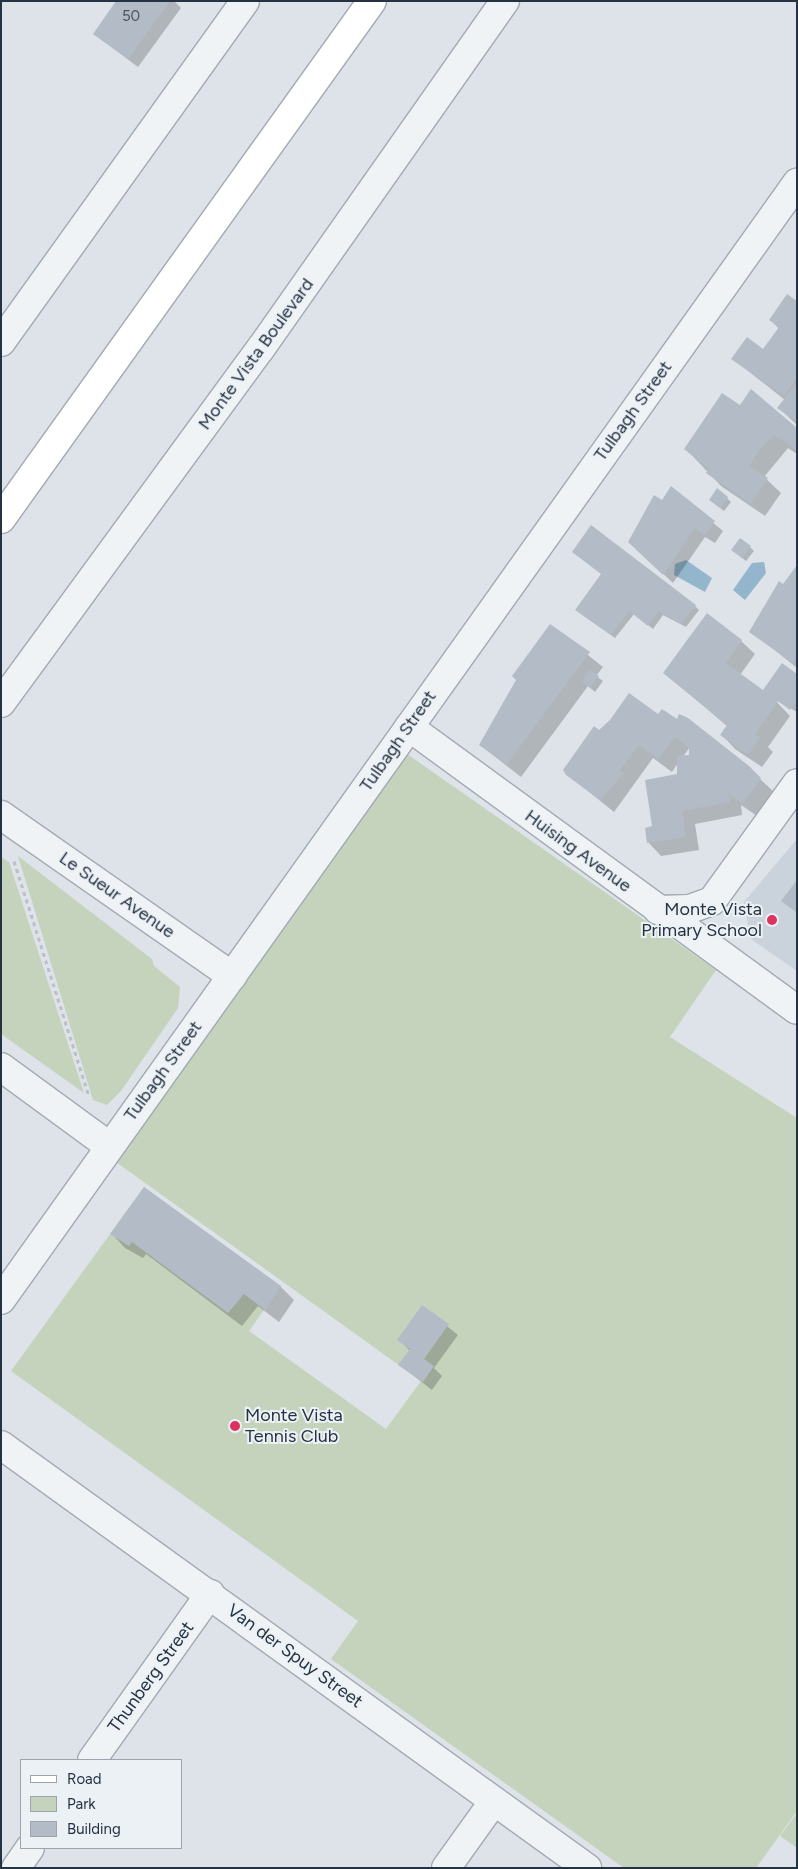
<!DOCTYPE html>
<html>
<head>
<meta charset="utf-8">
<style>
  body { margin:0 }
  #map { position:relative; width:798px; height:1869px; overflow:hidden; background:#dde3e8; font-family:Figtree,sans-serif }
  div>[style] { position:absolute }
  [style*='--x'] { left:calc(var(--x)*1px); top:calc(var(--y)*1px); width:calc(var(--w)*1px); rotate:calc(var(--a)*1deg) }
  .built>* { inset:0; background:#cad2db }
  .green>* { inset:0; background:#c5d3bd }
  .water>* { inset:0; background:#93b6cd }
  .shadow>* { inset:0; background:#0003 }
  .building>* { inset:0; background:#b3bcc6 }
  .path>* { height:3px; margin-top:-1.5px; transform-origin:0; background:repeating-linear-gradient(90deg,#bbc1c7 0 4px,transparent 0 8px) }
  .roads { filter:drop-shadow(1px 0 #a2aab3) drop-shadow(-1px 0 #a2aab3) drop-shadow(0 1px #a2aab3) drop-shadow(0 -1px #a2aab3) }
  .minor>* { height:28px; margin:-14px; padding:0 14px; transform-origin:14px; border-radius:14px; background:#f0f3f6 }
  .secondary>* { height:28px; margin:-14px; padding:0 14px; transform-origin:14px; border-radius:14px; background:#fff }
  .dots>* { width:14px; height:14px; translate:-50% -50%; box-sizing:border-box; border:2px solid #ecf1f6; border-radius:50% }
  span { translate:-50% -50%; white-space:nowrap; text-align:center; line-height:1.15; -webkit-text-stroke:4px #ecf1f6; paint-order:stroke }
  .number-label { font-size:15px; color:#485462 }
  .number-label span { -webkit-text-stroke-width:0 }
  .street-label { font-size:18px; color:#253241 }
  .poi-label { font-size:18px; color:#253241 }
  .right { translate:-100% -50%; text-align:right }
  .left { translate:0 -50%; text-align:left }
  .frame { position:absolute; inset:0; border:2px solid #253241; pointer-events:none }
  .legend { position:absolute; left:20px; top:1759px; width:162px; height:90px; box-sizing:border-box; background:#ecf1f6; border:1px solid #9ca5ae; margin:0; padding:6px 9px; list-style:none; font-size:15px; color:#253241 }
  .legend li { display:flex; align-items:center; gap:10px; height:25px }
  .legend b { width:25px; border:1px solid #9ca5ae }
</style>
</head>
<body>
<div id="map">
  <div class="built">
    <i style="clip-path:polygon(797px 839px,797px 971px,751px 939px,744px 902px)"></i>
  </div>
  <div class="green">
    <i style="clip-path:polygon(407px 754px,716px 970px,670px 1037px,797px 1118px,797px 1811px,756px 1868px,624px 1868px,331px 1659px,358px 1621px,11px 1371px,144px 1187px,281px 1286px,249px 1331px,386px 1429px,421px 1381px,116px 1162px)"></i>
    <i style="clip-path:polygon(18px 856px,152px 959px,154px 966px,180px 987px,178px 1008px,121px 1091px,107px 1105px,93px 1100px)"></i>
    <i style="clip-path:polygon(1px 857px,9px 862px,84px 1093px,1px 1034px)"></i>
    <i style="clip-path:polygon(797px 1813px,797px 1848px,780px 1836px)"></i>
  </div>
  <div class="water">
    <i style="clip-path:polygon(686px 560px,712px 578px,705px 592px,674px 575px,675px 564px)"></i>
    <i style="clip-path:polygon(764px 562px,766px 573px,745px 600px,733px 590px,752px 563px)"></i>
  </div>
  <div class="shadow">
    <i style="clip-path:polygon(117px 1px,174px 1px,181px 8px,138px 67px,94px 34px)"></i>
    <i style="clip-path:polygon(797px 303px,797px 425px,779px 408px,785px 400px,733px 359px,763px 350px,779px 329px,770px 319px)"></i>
    <i style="clip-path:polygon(740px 407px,797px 429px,797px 454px,788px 448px,764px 477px,781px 493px,765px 516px,721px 486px,686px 449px)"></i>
    <i style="clip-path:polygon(671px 488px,723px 531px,715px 543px,705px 537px,673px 583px,639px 551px)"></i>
    <i style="clip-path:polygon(727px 498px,731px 502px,724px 511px,715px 504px)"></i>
    <i style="clip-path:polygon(750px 547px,754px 551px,746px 561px,737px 554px)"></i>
    <i style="clip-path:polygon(797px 567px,797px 668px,751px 631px)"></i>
    <i style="clip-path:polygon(602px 574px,695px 606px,699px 610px,686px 627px,663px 615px,653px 629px,634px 614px,615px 638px,581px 614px)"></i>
    <i style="clip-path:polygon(550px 625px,603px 667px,596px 676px,603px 681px,595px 692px,588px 686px,521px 777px,480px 745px)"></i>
    <i style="clip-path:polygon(741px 641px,755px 654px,740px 675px,768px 696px,797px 677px,797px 712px,774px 699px,790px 716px,768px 747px,773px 752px,762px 767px,735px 749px,722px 735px,728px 727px,665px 673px)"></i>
    <i style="clip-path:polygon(evenodd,658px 716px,760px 779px,774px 792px,757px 816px,741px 805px,742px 815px,695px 824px,699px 850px,661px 856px,648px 842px,678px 775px,678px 763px,672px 772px,653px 758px,614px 812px,578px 783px,599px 731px,658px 716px,690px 747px,691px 756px,683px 757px,690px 747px)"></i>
    <i style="clip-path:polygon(145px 1189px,281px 1287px,294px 1300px,279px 1322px,258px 1306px,242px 1326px,146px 1254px,143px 1258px,125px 1248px,112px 1234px)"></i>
    <i style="clip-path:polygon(422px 1306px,458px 1335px,434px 1368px,442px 1376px,432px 1390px,400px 1365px,410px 1351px,399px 1339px)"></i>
  </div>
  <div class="building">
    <i style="clip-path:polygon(116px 1px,170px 1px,128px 59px,93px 34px)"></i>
    <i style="clip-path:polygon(787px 294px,797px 301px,797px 378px,784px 396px,731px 359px,747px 337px,763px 349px,779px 327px,769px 320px)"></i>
    <i style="clip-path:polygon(795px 385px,797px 386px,797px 422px,777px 408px)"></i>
    <i style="clip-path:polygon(751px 389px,797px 428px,797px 450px,774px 435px,760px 449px,749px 466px,768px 478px,751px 504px,706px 473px,709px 469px,684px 449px,722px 393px,740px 405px)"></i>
    <i style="clip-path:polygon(671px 486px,715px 521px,705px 535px,695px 528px,663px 575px,628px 542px,654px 495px,662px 500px)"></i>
    <i style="clip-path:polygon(717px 488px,728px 497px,720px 508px,709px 500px)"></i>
    <i style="clip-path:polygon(591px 525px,696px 605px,681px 624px,659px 611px,648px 626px,629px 611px,611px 635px,575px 610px,601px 574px,572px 552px)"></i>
    <i style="clip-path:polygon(740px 538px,751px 546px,742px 558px,731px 550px)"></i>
    <i style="clip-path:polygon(797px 565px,797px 658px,793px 663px,749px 632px,779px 581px,783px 584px)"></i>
    <i style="clip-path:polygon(707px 613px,742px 640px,726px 663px,763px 690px,782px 663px,797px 674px,797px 701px,790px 710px,778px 701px,755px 734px,760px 738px,748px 755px,720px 735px,727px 725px,663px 673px)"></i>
    <i style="clip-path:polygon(550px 624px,590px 652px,507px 764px,479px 745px,516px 680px,512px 676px)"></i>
    <i style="clip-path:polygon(590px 670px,599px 676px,590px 688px,582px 681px)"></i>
    <i style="clip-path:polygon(629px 693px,658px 714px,662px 709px,677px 719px,679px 714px,688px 718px,749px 766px,761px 778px,743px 804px,728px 793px,730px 802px,682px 811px,686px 837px,647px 843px,645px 828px,652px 826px,645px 780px,677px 774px,677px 756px,689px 755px,689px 748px,675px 737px,658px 759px,639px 745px,620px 770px,624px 773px,600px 800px,566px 775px,563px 770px,594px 726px,599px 730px,610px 720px)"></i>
    <i style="clip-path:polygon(797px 880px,797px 913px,781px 901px)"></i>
    <i style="clip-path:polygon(144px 1187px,281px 1286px,265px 1310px,244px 1294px,228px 1313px,132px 1242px,129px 1246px,110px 1234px)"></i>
    <i style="clip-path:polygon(422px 1305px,449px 1324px,424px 1359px,434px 1366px,423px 1382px,398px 1365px,410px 1349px,397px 1340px)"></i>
  </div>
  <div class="path">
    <i style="--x:14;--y:861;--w:244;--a:72.3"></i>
  </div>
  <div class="roads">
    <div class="minor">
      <i style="--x:1;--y:342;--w:419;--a:-54.4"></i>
      <i style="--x:1;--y:703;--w:440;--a:-53.8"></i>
      <i style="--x:261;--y:348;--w:424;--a:-54.9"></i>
      <i style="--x:409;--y:727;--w:480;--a:36.1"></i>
      <i style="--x:1;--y:815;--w:282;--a:34.9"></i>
      <i style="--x:658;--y:910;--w:32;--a:-2"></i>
      <i style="--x:690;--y:909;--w:23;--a:-20"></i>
      <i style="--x:712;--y:901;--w:145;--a:-54.2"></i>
      <i style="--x:1;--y:1067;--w:134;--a:36.2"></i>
      <i style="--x:1;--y:1300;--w:1372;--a:-54.53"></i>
      <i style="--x:1;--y:1445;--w:723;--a:35.82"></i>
      <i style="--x:92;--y:1760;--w:204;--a:-54.6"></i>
      <i style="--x:16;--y:1868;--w:24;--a:-55"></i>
      <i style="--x:446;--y:1868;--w:82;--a:-54.4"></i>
    </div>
    <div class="secondary">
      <i style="--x:1;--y:519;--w:637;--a:-54.39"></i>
    </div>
  </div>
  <div class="dots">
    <i style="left:772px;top:920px;background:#dc335f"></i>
    <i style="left:235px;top:1426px;background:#dc335f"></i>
  </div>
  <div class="number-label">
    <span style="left:131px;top:17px">50</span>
  </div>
  <div class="street-label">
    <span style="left:256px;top:354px;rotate:-54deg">Monte Vista Boulevard</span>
    <span style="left:633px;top:411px;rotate:-54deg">Tulbagh Street</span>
    <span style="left:398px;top:741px;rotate:-55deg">Tulbagh Street</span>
    <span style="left:578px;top:851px;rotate:36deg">Huising Avenue</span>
    <span style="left:117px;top:895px;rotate:35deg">Le Sueur Avenue</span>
    <span style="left:163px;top:1071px;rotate:-54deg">Tulbagh Street</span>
    <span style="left:295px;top:1656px;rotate:36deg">Van der Spuy Street</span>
    <span style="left:151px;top:1677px;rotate:-54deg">Thunberg Street</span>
  </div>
  <div class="poi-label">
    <span class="right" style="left:762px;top:920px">Monte Vista<br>Primary School</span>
    <span class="left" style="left:245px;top:1426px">Monte Vista<br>Tennis Club</span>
  </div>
  <div class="frame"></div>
  <ul class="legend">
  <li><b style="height:6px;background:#fff"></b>Road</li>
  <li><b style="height:14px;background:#c5d3bd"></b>Park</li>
  <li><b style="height:14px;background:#b3bcc6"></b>Building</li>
  </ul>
</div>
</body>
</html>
